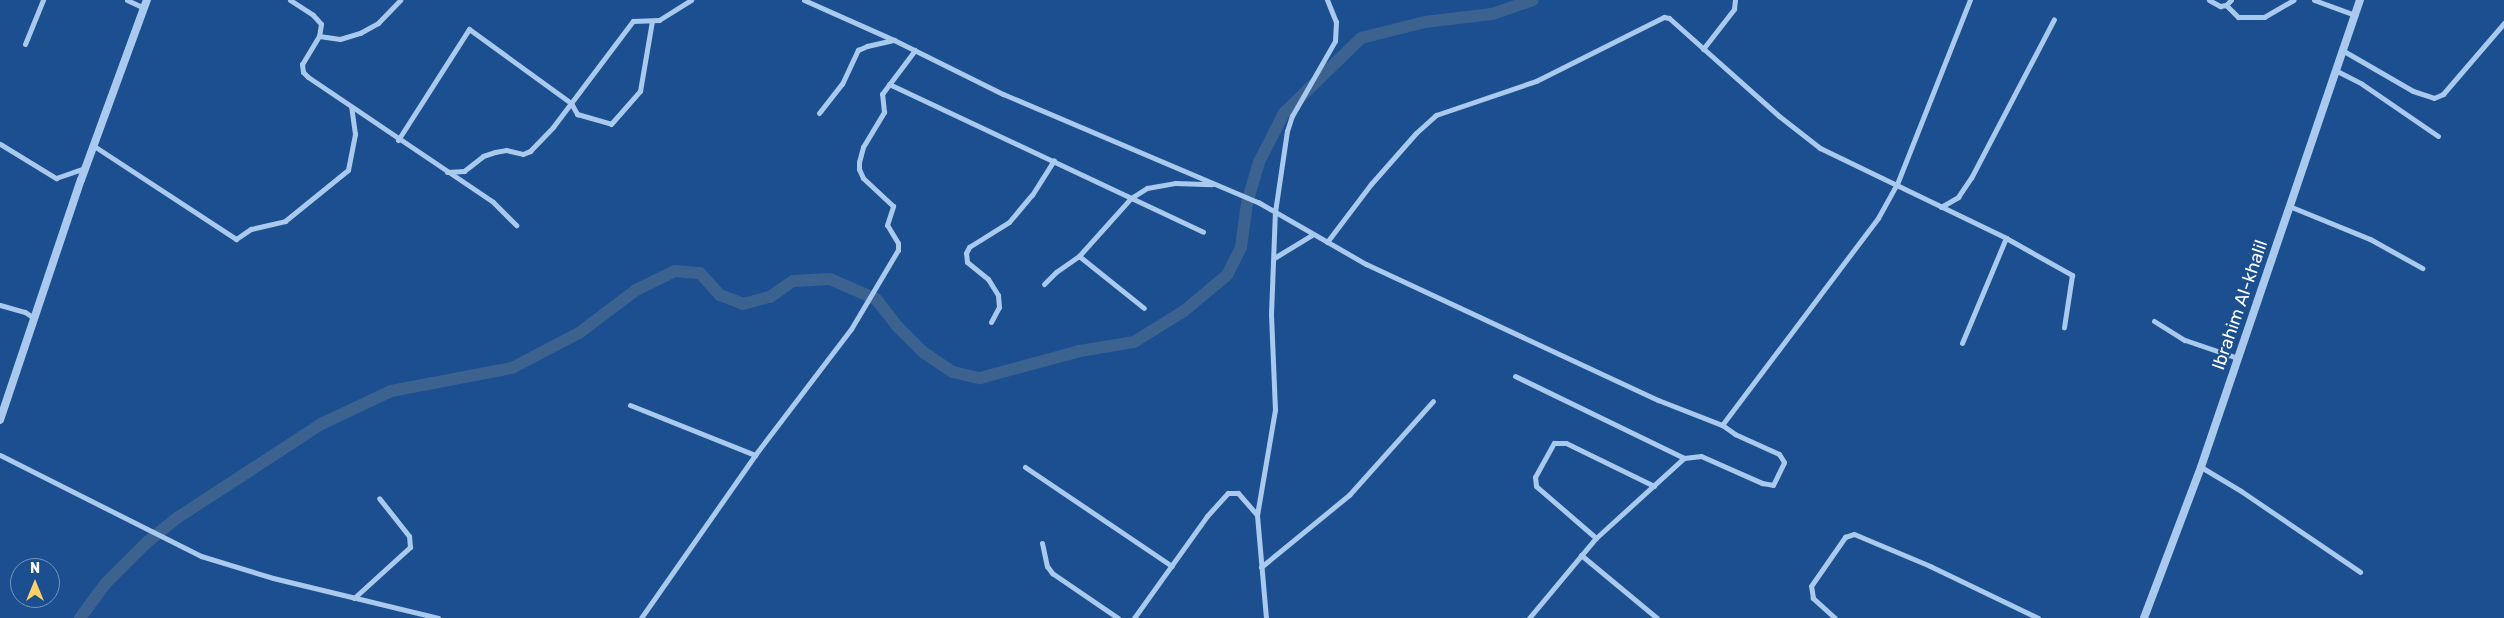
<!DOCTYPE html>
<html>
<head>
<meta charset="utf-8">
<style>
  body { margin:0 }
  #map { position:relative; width:2504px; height:618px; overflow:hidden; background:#1b4f8f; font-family:Rubik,sans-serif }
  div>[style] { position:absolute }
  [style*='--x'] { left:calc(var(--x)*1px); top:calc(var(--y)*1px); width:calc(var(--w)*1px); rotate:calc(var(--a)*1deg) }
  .river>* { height:12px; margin:-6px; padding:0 6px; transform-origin:6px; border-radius:6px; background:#3c6290 }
  .minor>* { height:5px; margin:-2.5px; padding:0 2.5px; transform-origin:2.5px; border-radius:2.5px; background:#a9c9ee }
  .tertiary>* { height:8px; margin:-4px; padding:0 4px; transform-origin:4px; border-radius:4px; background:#a9c9ee }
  span { translate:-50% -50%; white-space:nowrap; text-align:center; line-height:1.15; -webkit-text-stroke:4px #1b4f8f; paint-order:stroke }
  .street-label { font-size:18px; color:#fff }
  .north { position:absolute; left:10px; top:558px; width:50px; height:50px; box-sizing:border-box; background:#1b4f8f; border:1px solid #7695bc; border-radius:50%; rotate:0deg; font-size:14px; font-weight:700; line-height:20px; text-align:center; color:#fff }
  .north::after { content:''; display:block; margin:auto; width:18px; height:22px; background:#ffd166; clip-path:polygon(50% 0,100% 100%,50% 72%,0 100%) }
</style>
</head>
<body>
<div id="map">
  <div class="river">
    <i style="--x:80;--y:618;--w:44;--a:-53.4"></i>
    <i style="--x:106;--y:583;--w:57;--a:-45"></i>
    <i style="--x:146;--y:543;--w:40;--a:-39"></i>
    <i style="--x:177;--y:518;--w:172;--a:-33.1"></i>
    <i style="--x:321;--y:424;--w:77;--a:-25.2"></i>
    <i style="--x:391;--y:391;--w:123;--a:-10.8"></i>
    <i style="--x:512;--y:368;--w:76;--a:-27.6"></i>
    <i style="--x:579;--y:333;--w:71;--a:-37"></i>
    <i style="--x:636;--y:290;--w:43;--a:-26"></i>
    <i style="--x:675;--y:271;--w:25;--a:5"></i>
    <i style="--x:700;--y:273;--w:30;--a:48"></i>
    <i style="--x:720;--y:295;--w:25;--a:21"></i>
    <i style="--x:743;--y:304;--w:28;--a:-15"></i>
    <i style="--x:770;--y:297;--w:28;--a:-35"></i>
    <i style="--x:793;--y:281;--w:37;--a:-3"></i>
    <i style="--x:830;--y:279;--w:50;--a:23.5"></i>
    <i style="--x:876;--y:299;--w:37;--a:52"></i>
    <i style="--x:899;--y:328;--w:34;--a:45"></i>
    <i style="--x:923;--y:352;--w:36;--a:34"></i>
    <i style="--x:953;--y:372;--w:28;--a:13"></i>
    <i style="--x:980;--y:378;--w:104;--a:-15.1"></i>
    <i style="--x:1080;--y:351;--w:55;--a:-9.5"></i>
    <i style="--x:1134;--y:342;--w:59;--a:-31.8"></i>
    <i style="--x:1184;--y:311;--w:56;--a:-39.9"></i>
    <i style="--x:1227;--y:275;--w:31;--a:-63"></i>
    <i style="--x:1241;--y:247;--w:44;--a:-82.2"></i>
    <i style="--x:1247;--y:203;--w:43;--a:-73.7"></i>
    <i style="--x:1259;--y:162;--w:55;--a:-63"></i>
    <i style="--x:1284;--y:113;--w:107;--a:-44.2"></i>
    <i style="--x:1361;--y:38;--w:66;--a:-14"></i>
    <i style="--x:1425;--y:22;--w:67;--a:-6.8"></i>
    <i style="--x:1492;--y:14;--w:43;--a:-18.9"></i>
  </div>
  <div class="minor">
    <i style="--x:127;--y:0;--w:19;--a:25"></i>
    <i style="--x:290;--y:0;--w:27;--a:33"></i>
    <i style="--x:313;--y:15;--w:12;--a:48"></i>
    <i style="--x:321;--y:24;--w:12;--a:99"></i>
    <i style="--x:319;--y:36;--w:33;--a:121"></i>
    <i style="--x:302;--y:64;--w:8;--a:83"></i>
    <i style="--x:303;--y:72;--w:7;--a:45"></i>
    <i style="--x:308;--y:77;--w:223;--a:34"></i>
    <i style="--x:493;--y:202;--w:33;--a:45"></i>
    <i style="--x:804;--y:0;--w:98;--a:24"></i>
    <i style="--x:894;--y:40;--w:122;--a:26.4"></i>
    <i style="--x:1003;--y:94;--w:277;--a:23"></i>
    <i style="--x:1258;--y:202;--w:125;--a:29.9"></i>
    <i style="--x:1366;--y:264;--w:322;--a:25"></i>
    <i style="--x:1658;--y:400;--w:69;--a:21.3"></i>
    <i style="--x:2209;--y:0;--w:13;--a:29"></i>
    <i style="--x:2220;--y:6;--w:6;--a:-9"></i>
    <i style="--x:2226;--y:5;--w:7;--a:-45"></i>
    <i style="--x:2314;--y:0;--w:44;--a:20.1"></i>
    <i style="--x:2226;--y:5;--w:17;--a:45"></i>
    <i style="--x:2238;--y:17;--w:26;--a:0"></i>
    <i style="--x:2264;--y:17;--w:34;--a:-30"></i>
    <i style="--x:319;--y:36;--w:21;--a:8"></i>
    <i style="--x:340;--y:39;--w:21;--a:-17"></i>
    <i style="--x:360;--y:33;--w:21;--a:-29"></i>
    <i style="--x:378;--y:23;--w:32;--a:-46"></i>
    <i style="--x:25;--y:44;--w:48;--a:-67.8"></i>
    <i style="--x:1703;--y:49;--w:51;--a:-52.2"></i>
    <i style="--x:1734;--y:9;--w:9;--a:-84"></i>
    <i style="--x:2342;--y:50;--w:82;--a:30"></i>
    <i style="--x:2413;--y:91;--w:22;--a:18"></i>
    <i style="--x:2434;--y:98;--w:10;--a:-24"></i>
    <i style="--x:2443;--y:94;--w:94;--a:-49.3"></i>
    <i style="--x:2335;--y:70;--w:30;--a:27"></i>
    <i style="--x:2362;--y:84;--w:92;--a:34.4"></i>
    <i style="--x:889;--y:84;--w:347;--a:25.2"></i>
    <i style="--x:819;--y:113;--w:37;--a:-52"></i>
    <i style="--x:842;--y:84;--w:38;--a:-65"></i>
    <i style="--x:858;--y:50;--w:10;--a:-24"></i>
    <i style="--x:867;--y:46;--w:28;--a:-13"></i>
    <i style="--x:398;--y:140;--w:132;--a:-57.4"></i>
    <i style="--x:469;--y:29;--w:126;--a:36"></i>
    <i style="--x:571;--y:103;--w:13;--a:61"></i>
    <i style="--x:577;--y:114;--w:35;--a:16"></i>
    <i style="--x:611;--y:124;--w:44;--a:-48.7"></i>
    <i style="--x:640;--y:91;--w:71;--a:-80.3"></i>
    <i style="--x:0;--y:144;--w:66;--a:31.3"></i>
    <i style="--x:56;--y:178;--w:31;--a:-19"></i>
    <i style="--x:94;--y:146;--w:170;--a:33.2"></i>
    <i style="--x:236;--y:239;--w:18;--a:-34"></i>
    <i style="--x:251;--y:229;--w:35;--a:-13"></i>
    <i style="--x:285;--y:221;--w:81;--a:-39"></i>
    <i style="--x:348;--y:170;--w:37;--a:-79"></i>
    <i style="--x:355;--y:134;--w:27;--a:-98"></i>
    <i style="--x:447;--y:172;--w:17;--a:-3"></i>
    <i style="--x:464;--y:171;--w:24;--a:-38"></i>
    <i style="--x:483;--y:156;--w:13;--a:-18"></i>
    <i style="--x:495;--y:152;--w:11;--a:-10"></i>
    <i style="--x:506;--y:150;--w:17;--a:13"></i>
    <i style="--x:523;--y:154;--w:8;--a:-23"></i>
    <i style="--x:530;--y:151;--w:33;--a:-46"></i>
    <i style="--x:553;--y:127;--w:133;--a:-53"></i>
    <i style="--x:633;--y:21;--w:26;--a:-2"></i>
    <i style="--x:659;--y:20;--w:38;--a:-32"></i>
    <i style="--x:2289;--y:206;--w:87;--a:22.2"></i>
    <i style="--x:2370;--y:239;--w:60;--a:29.1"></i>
    <i style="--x:1941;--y:207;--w:20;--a:-30"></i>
    <i style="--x:1958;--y:197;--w:23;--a:-56"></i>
    <i style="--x:1971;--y:178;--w:179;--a:-62.4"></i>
    <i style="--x:1327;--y:242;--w:73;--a:-52.8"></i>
    <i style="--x:1371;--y:184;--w:68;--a:-48.6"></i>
    <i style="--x:1416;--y:133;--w:27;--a:-42"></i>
    <i style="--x:1436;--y:115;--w:106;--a:-18.8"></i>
    <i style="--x:1536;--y:81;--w:143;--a:-26.6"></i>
    <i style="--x:1664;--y:17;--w:5;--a:11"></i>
    <i style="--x:1669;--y:18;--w:147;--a:41.7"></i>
    <i style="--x:1779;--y:116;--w:52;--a:38"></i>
    <i style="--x:1820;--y:148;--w:207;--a:25.8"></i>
    <i style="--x:2006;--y:238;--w:76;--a:29.3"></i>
    <i style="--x:2072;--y:275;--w:53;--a:98.7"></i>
    <i style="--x:1079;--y:256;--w:83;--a:38.7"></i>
    <i style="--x:1274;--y:258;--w:44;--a:-31.2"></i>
    <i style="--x:1044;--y:284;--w:17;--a:-45"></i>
    <i style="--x:1056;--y:272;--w:28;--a:-35"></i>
    <i style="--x:1079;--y:256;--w:78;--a:-48.1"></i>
    <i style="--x:1131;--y:198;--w:19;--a:-32"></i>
    <i style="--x:1147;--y:188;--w:28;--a:-10"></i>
    <i style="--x:1175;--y:183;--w:37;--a:2"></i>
    <i style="--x:0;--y:305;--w:26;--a:16"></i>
    <i style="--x:25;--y:312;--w:11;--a:34"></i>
    <i style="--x:2154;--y:321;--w:36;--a:32"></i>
    <i style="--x:2185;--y:340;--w:56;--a:18.8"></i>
    <i style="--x:991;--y:322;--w:17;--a:-62"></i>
    <i style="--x:999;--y:307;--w:12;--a:-95"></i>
    <i style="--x:998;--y:295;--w:19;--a:-122"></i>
    <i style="--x:988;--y:279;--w:27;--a:-141"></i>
    <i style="--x:967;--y:262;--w:9;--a:-96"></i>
    <i style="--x:966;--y:253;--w:7;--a:-63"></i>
    <i style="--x:969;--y:247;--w:47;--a:-32"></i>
    <i style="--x:1009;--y:222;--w:35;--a:-50"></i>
    <i style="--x:1032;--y:195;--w:41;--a:-57.8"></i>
    <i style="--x:1962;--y:343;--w:114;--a:-67.3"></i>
    <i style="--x:1515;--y:376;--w:188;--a:25.9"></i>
    <i style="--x:630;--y:405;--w:135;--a:21.8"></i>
    <i style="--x:0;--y:455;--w:225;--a:26.7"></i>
    <i style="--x:201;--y:556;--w:75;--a:17"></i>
    <i style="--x:273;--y:578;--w:170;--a:13.6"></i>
    <i style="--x:1025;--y:467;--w:177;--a:34"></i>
    <i style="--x:2201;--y:467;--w:47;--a:31"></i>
    <i style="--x:2241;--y:491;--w:144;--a:34.2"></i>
    <i style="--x:1596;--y:538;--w:79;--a:-139.1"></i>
    <i style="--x:1536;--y:486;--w:9;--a:-96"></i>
    <i style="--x:1535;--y:477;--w:39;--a:-61"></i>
    <i style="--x:1554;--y:443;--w:12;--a:0"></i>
    <i style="--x:1566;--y:443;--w:98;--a:26"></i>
    <i style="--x:1042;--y:543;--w:24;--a:78"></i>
    <i style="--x:1047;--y:566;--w:9;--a:54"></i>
    <i style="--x:1052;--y:573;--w:80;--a:34.3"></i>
    <i style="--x:1581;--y:555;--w:99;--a:39.7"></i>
    <i style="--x:1261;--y:567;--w:114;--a:-39.3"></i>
    <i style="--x:1349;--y:495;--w:126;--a:-48.2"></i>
    <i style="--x:354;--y:598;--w:76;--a:-42.3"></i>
    <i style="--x:410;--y:547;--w:11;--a:-95"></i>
    <i style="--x:409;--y:536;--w:48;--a:-128.3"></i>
    <i style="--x:641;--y:618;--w:199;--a:-55"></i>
    <i style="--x:755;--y:455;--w:158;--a:-52.7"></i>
    <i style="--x:851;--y:329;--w:92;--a:-59.3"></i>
    <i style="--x:898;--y:250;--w:7;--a:-90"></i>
    <i style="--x:898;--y:243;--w:21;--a:-121"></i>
    <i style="--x:887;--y:225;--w:20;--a:-72"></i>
    <i style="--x:893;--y:206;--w:41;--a:-137"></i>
    <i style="--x:863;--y:178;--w:10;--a:-114"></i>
    <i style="--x:859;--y:169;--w:7;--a:-90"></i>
    <i style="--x:859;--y:162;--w:16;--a:-75"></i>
    <i style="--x:863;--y:147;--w:41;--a:-59"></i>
    <i style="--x:884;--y:112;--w:18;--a:-96"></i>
    <i style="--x:882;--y:94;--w:55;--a:-53.1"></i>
    <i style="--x:1134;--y:618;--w:125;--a:-54.4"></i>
    <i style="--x:1207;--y:516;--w:31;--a:-48"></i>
    <i style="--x:1228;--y:493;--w:10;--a:0"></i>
    <i style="--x:1238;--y:493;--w:29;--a:49"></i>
    <i style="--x:1266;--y:618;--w:103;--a:-95"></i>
    <i style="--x:1257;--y:515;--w:107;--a:-80.3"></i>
    <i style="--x:1275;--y:410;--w:96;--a:-92.4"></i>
    <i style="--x:1271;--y:314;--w:102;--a:-87.8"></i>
    <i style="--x:1275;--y:212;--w:82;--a:-81.6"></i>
    <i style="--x:1287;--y:131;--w:16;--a:-72"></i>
    <i style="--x:1292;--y:116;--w:86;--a:-60.2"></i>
    <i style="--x:1335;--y:41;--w:19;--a:-87"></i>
    <i style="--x:1336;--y:22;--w:24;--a:-112"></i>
    <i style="--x:1529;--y:618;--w:104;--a:-50.1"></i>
    <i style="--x:1596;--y:538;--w:119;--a:-42.3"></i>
    <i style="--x:1684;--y:458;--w:17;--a:-7"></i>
    <i style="--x:1701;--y:456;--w:67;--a:23.9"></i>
    <i style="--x:1762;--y:483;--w:11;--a:10"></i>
    <i style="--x:1773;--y:485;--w:25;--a:-64"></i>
    <i style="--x:1784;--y:462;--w:9;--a:-122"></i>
    <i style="--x:1779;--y:454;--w:48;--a:-155.6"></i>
    <i style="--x:1735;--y:434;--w:16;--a:-145"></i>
    <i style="--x:1722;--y:425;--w:259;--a:-53"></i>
    <i style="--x:1878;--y:218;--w:39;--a:-61"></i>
    <i style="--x:1897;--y:184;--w:198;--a:-68.4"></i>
    <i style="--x:1835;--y:618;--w:30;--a:-138"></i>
    <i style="--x:1813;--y:598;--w:12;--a:-99"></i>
    <i style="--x:1811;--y:586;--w:60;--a:-55.2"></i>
    <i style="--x:1845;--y:537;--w:9;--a:-18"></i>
    <i style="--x:1854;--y:534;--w:82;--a:22.8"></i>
    <i style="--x:1930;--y:566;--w:120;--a:25.7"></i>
  </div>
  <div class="tertiary">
    <i style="--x:0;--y:420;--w:253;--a:-71.4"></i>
    <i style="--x:81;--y:180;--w:192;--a:-69.9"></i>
    <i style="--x:2144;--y:618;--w:161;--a:-69.3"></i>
    <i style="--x:2201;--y:467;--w:493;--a:-71.2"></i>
  </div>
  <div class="street-label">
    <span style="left:2240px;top:305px;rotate:-71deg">Ibrahim Al-khalil</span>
  </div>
  <div class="north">N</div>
</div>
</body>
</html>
